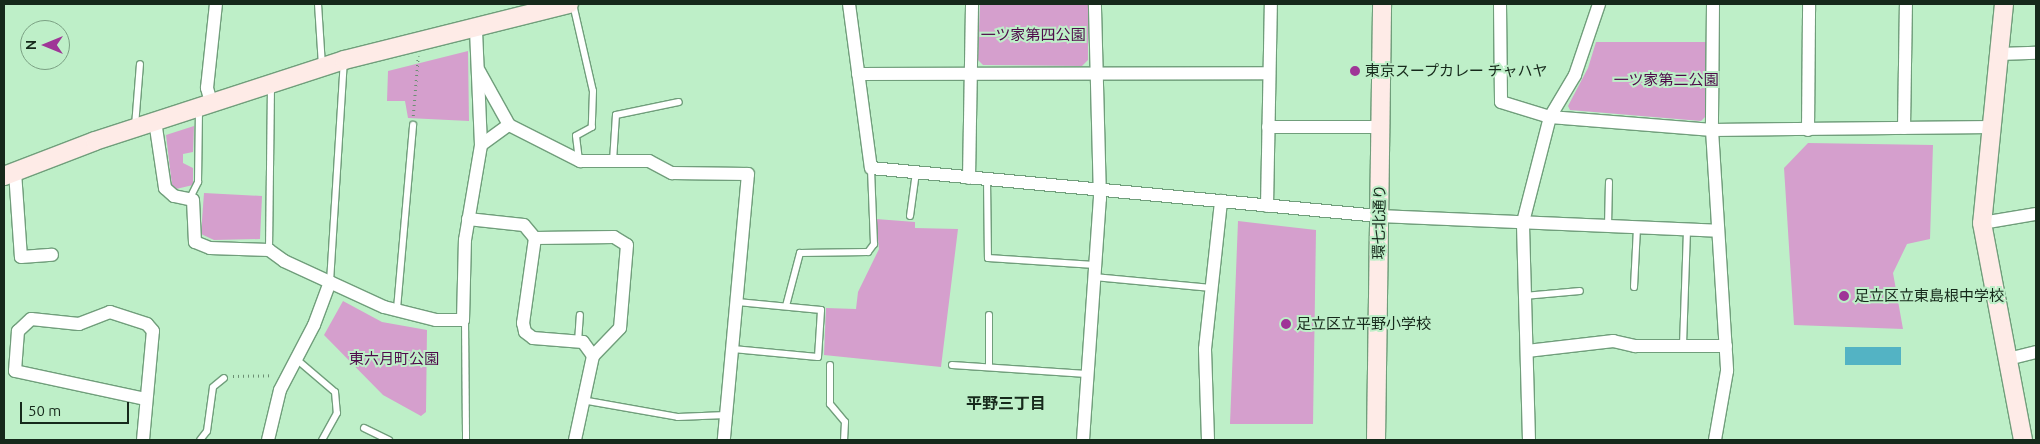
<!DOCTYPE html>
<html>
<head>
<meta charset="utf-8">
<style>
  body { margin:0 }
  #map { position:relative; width:2040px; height:444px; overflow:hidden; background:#beefc8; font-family:Ubuntu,"Noto Sans JP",sans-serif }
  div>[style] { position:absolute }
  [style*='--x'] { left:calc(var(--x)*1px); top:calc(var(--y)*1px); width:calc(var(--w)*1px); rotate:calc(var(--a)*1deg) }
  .green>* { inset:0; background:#d59fcd }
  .water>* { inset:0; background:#53b3c4 }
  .path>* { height:2.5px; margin-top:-1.25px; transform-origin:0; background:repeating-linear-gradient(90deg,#6c8e73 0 1px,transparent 0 5px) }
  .roads { filter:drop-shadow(1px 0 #709e7b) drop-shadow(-1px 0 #709e7b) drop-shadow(0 1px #709e7b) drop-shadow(0 -1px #709e7b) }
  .lane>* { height:6px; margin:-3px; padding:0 3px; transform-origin:3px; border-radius:3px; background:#fff }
  .street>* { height:12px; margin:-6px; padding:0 6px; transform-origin:6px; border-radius:6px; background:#fff }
  .secondary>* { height:18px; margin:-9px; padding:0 9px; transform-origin:9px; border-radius:9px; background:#feebe7 }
  .dots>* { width:14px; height:14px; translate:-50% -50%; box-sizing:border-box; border:2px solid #beefc8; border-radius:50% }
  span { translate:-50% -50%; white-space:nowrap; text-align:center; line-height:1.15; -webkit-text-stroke:4px #beefc8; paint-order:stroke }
  .park-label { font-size:15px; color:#4e0a4a }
  .poi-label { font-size:15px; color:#16291b }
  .left { translate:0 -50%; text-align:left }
  .street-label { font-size:15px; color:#16291b }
  .neighbourhood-label { font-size:16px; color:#16291b; font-weight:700 }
  .frame { position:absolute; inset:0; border:5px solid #16291b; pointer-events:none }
  .north { position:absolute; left:20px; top:20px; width:50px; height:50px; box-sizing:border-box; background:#beefc8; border:1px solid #7ba083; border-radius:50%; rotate:270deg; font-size:14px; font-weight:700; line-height:20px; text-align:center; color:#16291b }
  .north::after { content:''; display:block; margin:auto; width:18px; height:22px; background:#9f3597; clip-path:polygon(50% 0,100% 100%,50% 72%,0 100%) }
  .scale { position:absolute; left:20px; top:402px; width:109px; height:22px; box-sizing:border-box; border:2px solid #16291b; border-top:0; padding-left:6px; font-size:15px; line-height:18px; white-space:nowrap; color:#16291b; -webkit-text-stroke:4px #beefc8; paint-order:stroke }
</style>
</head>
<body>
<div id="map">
  <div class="green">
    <i style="clip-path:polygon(980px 4px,1088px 4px,1088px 60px,1082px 66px,983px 65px,978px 60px)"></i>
    <i style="clip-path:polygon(1596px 42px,1707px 42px,1706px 116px,1701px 121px,1570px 110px,1568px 106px,1588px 68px)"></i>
    <i style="clip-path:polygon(468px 51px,469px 121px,408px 118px,405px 101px,387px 101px,388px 71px)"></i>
    <i style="clip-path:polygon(194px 126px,193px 152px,183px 154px,183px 163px,193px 168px,193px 185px,176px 189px,172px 185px,166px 135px)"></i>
    <i style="clip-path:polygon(1808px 143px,1933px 145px,1930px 239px,1907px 244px,1893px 273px,1903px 329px,1794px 325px,1784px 168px)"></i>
    <i style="clip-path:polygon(204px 193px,262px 196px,260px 239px,214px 240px,201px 234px)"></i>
    <i style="clip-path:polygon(876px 219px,915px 222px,915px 228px,958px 229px,941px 367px,824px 355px,826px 308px,856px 309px,858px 292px,879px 249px)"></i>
    <i style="clip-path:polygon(1238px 221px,1316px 230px,1313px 424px,1230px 424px)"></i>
    <i style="clip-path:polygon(343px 301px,382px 322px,427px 330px,426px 412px,421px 416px,383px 395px,324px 335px)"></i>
  </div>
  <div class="water">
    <i style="clip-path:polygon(1845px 347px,1901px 347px,1901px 365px,1845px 365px)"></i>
  </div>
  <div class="path">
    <i style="--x:413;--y:116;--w:60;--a:-85.2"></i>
    <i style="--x:233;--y:376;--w:39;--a:-1"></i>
  </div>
  <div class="roads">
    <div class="lane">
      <i style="--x:318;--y:4;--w:62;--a:86.3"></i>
      <i style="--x:573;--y:4;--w:89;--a:77.1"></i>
      <i style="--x:593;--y:91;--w:36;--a:92"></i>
      <i style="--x:592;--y:127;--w:18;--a:151"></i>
      <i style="--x:576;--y:136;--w:24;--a:83"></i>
      <i style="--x:135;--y:126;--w:62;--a:-85.4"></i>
      <i style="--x:613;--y:161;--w:46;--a:-86.3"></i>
      <i style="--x:616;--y:115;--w:64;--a:-11.7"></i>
      <i style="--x:987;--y:179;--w:79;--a:89.3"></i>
      <i style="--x:988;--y:258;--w:107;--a:3.7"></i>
      <i style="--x:190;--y:198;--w:18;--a:-63"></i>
      <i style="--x:198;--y:182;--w:75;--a:-89.2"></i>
      <i style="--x:910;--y:216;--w:44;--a:-82.2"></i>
      <i style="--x:1608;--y:226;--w:44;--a:-88.7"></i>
      <i style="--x:269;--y:250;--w:166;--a:-89.3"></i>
      <i style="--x:1094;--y:277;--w:118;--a:5.4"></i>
      <i style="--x:330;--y:282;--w:220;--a:-86.4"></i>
      <i style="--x:1634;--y:287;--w:59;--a:-87.1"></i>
      <i style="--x:1524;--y:296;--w:56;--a:-5.1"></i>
      <i style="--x:786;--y:306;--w:55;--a:-75.2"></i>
      <i style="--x:800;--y:253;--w:68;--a:-0.8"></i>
      <i style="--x:868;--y:252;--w:10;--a:-53"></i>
      <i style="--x:874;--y:244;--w:76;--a:-92.3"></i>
      <i style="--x:397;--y:309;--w:185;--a:-85"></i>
      <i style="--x:465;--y:320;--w:120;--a:89.5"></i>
      <i style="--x:578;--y:342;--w:27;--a:-86"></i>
      <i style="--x:1683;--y:345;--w:115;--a:-88"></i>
      <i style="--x:733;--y:349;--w:85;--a:5.4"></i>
      <i style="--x:818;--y:357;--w:47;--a:-86.3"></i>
      <i style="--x:821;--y:310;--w:84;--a:-174.6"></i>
      <i style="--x:295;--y:358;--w:52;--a:40.4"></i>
      <i style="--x:335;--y:392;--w:21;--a:85"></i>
      <i style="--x:337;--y:413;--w:31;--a:119"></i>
      <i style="--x:830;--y:365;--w:39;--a:90"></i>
      <i style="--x:830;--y:404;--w:23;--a:50"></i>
      <i style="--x:845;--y:422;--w:18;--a:93"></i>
      <i style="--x:952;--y:365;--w:135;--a:3.8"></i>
      <i style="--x:989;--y:367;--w:52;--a:-90"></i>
      <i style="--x:582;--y:400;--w:97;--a:10"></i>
      <i style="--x:678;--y:417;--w:48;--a:-2.4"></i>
      <i style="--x:364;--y:428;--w:28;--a:26"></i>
      <i style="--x:200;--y:440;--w:11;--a:-52"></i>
      <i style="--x:207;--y:431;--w:44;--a:-82.2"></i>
      <i style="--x:213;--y:387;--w:14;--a:-39"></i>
    </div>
    <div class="street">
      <i style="--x:849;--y:4;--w:165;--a:82.4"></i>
      <i style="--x:871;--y:168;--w:510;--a:5.4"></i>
      <i style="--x:1379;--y:216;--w:339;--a:2.5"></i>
      <i style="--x:1500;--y:4;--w:98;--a:89.4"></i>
      <i style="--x:1501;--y:102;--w:51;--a:17"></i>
      <i style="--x:1550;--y:117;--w:163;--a:4.6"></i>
      <i style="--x:1712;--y:130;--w:281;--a:-0.6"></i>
      <i style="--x:1713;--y:4;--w:126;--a:90.5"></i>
      <i style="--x:1712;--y:130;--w:241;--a:86.4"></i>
      <i style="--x:1727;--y:371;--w:70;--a:99.9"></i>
      <i style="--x:1999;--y:54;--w:37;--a:-2"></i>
      <i style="--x:479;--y:71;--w:62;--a:60.9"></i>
      <i style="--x:858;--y:74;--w:411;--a:-0.1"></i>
      <i style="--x:211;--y:102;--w:15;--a:-106"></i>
      <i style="--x:207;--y:88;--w:84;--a:-83.9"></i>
      <i style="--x:155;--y:121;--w:68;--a:81.5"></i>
      <i style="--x:165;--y:188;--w:12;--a:42"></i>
      <i style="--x:174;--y:196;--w:19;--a:12"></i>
      <i style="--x:193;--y:200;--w:42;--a:87.3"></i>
      <i style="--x:195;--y:242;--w:16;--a:22"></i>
      <i style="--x:210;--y:248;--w:59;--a:1.9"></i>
      <i style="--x:269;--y:250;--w:19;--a:36"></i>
      <i style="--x:284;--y:261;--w:110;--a:24.7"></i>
      <i style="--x:384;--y:307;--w:54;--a:14"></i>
      <i style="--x:436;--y:320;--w:27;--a:0"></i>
      <i style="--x:463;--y:320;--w:80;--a:-88.6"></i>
      <i style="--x:465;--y:240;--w:96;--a:-80.4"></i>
      <i style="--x:481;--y:145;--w:116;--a:-92.5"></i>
      <i style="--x:1268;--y:127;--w:112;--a:0"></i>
      <i style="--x:1904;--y:128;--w:124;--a:-89.1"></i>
      <i style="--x:1808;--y:130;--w:126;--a:-89.5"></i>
      <i style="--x:481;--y:145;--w:34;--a:-36"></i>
      <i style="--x:509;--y:125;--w:80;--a:26.9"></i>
      <i style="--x:580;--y:161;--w:69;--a:0"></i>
      <i style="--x:649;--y:161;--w:26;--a:28"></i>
      <i style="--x:672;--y:173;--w:76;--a:0.8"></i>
      <i style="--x:748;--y:174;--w:267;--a:95.2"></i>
      <i style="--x:15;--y:172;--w:85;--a:86"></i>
      <i style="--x:21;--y:257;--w:31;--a:-4"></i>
      <i style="--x:969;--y:178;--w:174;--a:-89"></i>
      <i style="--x:1267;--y:206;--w:202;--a:-88.9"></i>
      <i style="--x:468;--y:219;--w:56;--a:6.1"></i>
      <i style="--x:524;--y:225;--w:17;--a:50"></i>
      <i style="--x:535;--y:238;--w:79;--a:-0.7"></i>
      <i style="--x:614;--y:237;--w:15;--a:32"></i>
      <i style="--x:627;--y:245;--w:83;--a:94.8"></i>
      <i style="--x:620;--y:328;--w:39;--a:134"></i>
      <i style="--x:593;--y:356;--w:86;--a:102.1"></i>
      <i style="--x:1982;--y:223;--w:55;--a:-9.5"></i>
      <i style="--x:535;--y:238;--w:86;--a:98"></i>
      <i style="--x:523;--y:323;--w:9;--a:77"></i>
      <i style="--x:525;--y:332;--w:10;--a:37"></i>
      <i style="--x:533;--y:338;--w:50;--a:4.6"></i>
      <i style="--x:583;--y:342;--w:17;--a:54"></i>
      <i style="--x:1527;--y:351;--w:87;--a:-6.6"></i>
      <i style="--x:1613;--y:341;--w:23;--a:13"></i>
      <i style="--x:1635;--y:346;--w:91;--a:0"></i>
      <i style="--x:2008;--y:359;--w:29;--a:-14"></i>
      <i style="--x:143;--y:440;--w:109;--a:-84.8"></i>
      <i style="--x:153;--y:331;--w:9;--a:-131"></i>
      <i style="--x:147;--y:324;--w:39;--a:-162"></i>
      <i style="--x:110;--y:312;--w:33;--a:159"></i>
      <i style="--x:79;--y:324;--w:48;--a:-174.1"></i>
      <i style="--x:31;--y:319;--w:18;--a:137"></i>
      <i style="--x:18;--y:331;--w:40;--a:94.3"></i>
      <i style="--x:15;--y:371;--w:134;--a:12.1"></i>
      <i style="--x:268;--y:440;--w:51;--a:-76.5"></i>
      <i style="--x:280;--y:390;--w:73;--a:-62.4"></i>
      <i style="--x:314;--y:325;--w:46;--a:-69.6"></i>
      <i style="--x:1083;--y:440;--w:242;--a:-86"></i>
      <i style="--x:1100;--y:199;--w:195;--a:-91.5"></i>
      <i style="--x:1208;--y:440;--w:91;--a:-91.9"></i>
      <i style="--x:1205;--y:349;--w:149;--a:-83.8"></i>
      <i style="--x:1529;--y:440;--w:218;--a:-91.6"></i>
      <i style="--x:1523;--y:222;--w:108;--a:-75.6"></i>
      <i style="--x:1550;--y:117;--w:49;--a:-59.2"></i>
      <i style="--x:1575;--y:75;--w:75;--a:-71.3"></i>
    </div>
    <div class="secondary">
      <i style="--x:2004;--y:4;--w:220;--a:95.7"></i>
      <i style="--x:1982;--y:223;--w:221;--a:79.3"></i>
      <i style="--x:4;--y:176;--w:97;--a:-21"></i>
      <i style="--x:95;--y:141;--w:262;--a:-18"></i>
      <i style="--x:344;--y:60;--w:232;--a:-14"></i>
      <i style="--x:1376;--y:440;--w:436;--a:-89.2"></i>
    </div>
  </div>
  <div class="dots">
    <i style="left:1355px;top:71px;background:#9f3597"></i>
    <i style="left:1844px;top:296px;background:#9f3597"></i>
    <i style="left:1286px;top:324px;background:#9f3597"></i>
  </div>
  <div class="park-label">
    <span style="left:1033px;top:35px">一ツ家第四公園</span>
    <span style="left:1666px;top:80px">一ツ家第二公園</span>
    <span style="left:394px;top:359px">東六月町公園</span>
  </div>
  <div class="poi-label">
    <span class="left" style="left:1365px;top:71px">東京スープカレー チャハヤ</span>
    <span class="left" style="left:1854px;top:296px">足立区立東島根中学校</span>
    <span class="left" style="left:1296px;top:324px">足立区立平野小学校</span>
  </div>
  <div class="street-label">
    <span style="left:1379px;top:222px;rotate:-89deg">環七北通り</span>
  </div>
  <div class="neighbourhood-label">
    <span style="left:1006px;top:403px">平野三丁目</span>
  </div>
  <div class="frame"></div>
  <div class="north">N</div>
  <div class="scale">50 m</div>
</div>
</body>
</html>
